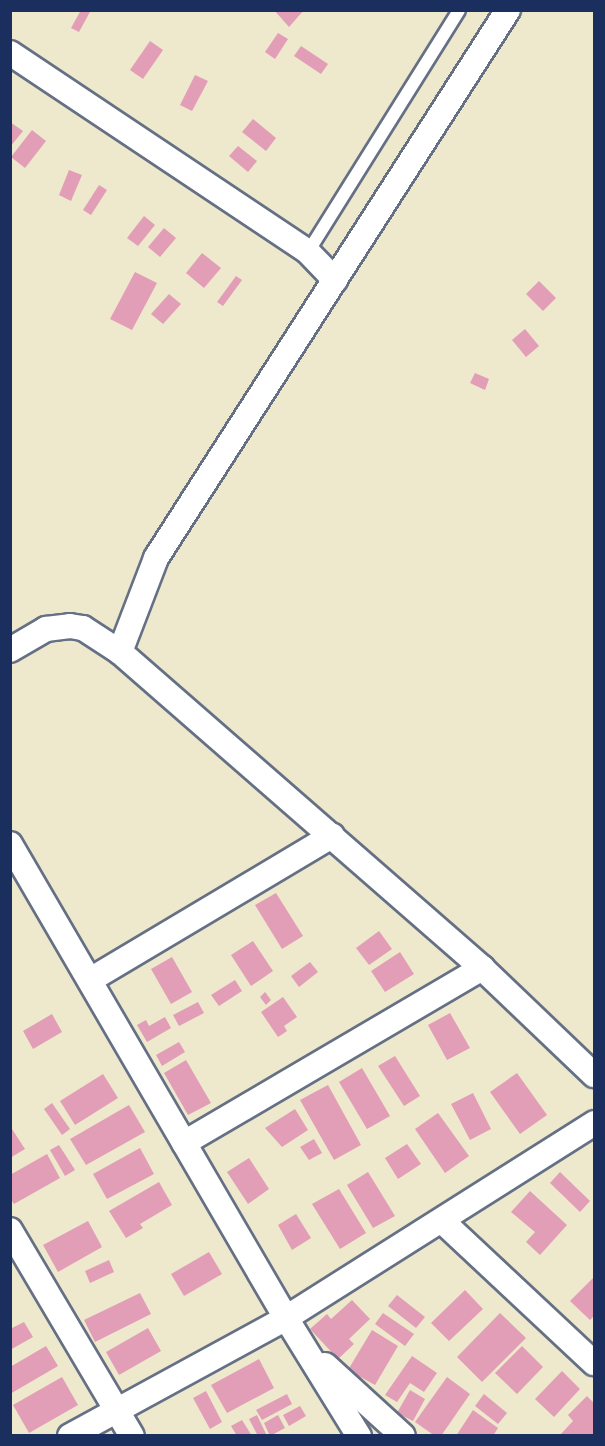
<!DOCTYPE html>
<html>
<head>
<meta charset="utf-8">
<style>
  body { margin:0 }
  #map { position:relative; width:605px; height:1446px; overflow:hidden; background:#eee8cd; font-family:"Balsamiq Sans",sans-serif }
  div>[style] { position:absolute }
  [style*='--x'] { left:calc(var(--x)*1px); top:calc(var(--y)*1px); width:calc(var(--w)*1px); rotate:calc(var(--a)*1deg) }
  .building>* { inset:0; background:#e19eb6 }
  .roads { filter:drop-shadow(2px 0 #657085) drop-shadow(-2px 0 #657085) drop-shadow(0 2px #657085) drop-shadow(0 -2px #657085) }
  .service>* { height:12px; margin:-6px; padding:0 6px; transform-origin:6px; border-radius:6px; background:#fff }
  .minor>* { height:24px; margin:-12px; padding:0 12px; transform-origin:12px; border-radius:12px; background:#fff }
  span { translate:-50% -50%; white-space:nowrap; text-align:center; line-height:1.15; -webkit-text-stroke:5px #fdfcf7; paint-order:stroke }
  .frame { position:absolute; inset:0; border:12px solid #1b2f5e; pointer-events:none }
</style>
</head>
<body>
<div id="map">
  <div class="building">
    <i style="clip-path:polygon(81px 10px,91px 10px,79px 32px,71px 28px)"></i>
    <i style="clip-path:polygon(274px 10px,304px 10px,289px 27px)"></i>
    <i style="clip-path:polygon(278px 33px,288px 39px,275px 59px,265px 52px)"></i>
    <i style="clip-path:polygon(150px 41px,163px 50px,143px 79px,130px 70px)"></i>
    <i style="clip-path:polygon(301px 46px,328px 64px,321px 74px,294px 56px)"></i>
    <i style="clip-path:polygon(195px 75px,208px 81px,192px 111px,180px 105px)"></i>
    <i style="clip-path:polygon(253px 119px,276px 138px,266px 151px,242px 132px)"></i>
    <i style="clip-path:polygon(10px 122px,23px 131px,10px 147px)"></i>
    <i style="clip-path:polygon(32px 130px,46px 141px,25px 168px,11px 157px)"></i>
    <i style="clip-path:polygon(238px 146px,257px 161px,248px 172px,229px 156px)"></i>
    <i style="clip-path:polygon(69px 170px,82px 175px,71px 201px,59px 195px)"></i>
    <i style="clip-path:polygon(99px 185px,107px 190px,91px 215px,83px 210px)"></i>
    <i style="clip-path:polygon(144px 216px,155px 225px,138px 246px,127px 238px)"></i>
    <i style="clip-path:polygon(164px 228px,176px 238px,160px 257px,148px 247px)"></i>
    <i style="clip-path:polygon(202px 253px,221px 268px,204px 288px,186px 273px)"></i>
    <i style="clip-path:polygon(135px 272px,157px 283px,132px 330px,110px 319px)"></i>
    <i style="clip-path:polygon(236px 276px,242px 280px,223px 306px,217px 302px)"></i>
    <i style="clip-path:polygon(539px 281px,556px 298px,543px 311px,526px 294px)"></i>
    <i style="clip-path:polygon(169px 294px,181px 304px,163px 324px,151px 314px)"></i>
    <i style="clip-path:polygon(525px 329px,539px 346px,526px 357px,512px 340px)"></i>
    <i style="clip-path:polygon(475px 373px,489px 379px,485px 390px,470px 383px)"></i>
    <i style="clip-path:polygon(276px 893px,303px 936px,282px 949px,255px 905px)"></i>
    <i style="clip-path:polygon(379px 931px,392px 949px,369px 965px,356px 948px)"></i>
    <i style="clip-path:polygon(253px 941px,273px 971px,251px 986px,231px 955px)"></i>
    <i style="clip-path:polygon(400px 952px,414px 974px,385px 992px,371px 971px)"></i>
    <i style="clip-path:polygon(172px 957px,192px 992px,171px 1004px,151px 969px)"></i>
    <i style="clip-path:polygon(310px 962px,318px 972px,299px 987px,291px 976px)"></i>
    <i style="clip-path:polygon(235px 980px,242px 991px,219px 1006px,211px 995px)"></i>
    <i style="clip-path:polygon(265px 992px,271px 1000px,266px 1005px,260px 997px)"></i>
    <i style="clip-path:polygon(283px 997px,297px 1017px,284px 1026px,287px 1031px,278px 1037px,261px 1012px)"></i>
    <i style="clip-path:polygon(198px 1002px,204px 1013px,179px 1026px,173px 1015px)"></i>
    <i style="clip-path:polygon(450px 1013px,470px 1048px,447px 1060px,428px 1025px)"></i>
    <i style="clip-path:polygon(52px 1014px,62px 1032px,33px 1049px,23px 1031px)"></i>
    <i style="clip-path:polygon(165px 1017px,171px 1028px,147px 1042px,137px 1025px,146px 1020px,149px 1026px)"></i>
    <i style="clip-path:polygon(179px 1042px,185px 1052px,162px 1066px,156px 1055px)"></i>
    <i style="clip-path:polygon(395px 1056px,420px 1096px,404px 1106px,378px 1066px)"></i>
    <i style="clip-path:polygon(186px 1060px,211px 1103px,188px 1115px,164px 1073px)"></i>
    <i style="clip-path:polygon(362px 1068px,390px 1116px,367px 1129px,339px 1082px)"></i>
    <i style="clip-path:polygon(517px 1073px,547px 1115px,520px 1134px,490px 1092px)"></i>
    <i style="clip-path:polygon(103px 1074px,118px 1098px,75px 1125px,60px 1101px)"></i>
    <i style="clip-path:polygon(328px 1085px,361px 1145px,334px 1160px,300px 1100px)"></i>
    <i style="clip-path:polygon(473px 1093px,491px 1129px,470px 1140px,451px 1104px)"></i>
    <i style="clip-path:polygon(52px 1103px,70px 1129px,62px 1135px,44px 1109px)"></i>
    <i style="clip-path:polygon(129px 1105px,145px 1132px,86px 1165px,70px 1139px)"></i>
    <i style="clip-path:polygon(295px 1109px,308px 1130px,282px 1147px,265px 1128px)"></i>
    <i style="clip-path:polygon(438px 1113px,469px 1156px,445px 1173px,415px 1129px)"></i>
    <i style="clip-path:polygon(10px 1126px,25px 1149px,10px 1158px)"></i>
    <i style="clip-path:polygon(314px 1139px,322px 1153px,309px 1160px,300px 1147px)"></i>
    <i style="clip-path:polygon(407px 1144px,421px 1164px,398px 1179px,385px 1158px)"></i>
    <i style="clip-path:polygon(59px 1145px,75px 1170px,65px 1176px,50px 1150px)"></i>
    <i style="clip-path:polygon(140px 1148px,154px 1174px,107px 1199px,93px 1174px)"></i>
    <i style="clip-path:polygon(47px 1154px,60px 1178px,14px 1204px,10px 1198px,10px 1175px)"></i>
    <i style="clip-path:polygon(249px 1158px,269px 1189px,248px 1204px,227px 1172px)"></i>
    <i style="clip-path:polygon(368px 1172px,395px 1216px,373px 1228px,347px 1185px)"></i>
    <i style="clip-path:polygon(560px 1172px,590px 1201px,580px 1212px,550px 1183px)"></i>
    <i style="clip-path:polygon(159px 1182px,172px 1205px,140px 1224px,143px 1228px,126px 1238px,109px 1211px)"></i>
    <i style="clip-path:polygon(339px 1189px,366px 1233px,340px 1249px,312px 1204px)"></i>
    <i style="clip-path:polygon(530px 1191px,567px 1225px,540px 1255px,526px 1242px,535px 1232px,511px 1212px)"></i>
    <i style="clip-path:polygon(296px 1214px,311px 1238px,292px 1250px,278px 1225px)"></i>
    <i style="clip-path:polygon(88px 1221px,102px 1247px,58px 1272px,43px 1245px)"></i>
    <i style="clip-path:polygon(209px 1252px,222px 1274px,184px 1296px,171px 1274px)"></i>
    <i style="clip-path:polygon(109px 1260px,114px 1272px,90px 1283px,85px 1271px)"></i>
    <i style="clip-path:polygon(594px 1277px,594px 1316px,590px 1320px,570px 1301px)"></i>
    <i style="clip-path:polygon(465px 1290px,483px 1309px,449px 1341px,431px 1323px)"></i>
    <i style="clip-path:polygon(140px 1293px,151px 1314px,95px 1342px,84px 1320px)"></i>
    <i style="clip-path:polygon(397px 1295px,425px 1317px,416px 1328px,388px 1306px)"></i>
    <i style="clip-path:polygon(352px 1300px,370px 1319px,349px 1339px,354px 1344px,338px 1359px,310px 1329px,327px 1314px,331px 1319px)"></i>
    <i style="clip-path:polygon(383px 1313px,414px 1334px,405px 1346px,375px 1324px)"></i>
    <i style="clip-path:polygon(500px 1313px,526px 1338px,482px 1382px,457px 1357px)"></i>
    <i style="clip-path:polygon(24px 1322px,33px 1337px,10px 1350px,10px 1329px)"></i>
    <i style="clip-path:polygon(148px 1328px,161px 1351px,119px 1375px,106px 1352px)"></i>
    <i style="clip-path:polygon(372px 1330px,398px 1346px,375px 1385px,348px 1370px)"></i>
    <i style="clip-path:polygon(46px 1346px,58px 1366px,10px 1394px,10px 1367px)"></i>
    <i style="clip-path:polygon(522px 1346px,543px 1367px,517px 1394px,495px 1373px)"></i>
    <i style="clip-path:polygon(412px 1356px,437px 1373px,424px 1392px,410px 1383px,397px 1402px,385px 1395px)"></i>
    <i style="clip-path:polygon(259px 1359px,274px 1388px,227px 1413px,211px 1385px)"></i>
    <i style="clip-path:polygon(562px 1371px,580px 1389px,554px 1417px,535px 1399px)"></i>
    <i style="clip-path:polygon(62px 1377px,78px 1405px,29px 1433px,13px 1405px)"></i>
    <i style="clip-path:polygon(447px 1377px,470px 1394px,441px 1436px,435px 1436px,415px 1422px)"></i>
    <i style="clip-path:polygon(410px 1390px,425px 1399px,413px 1421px,397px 1413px)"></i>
    <i style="clip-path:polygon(206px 1391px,222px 1422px,210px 1429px,193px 1398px)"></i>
    <i style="clip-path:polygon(287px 1394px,292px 1404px,262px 1420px,256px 1410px)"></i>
    <i style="clip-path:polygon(484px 1394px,507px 1413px,498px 1424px,475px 1406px)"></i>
    <i style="clip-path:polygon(587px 1396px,594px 1403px,594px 1436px,559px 1436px,573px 1421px,568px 1415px)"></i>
    <i style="clip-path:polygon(300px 1406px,306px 1416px,289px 1426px,283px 1415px)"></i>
    <i style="clip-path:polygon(473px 1410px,498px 1428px,493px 1436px,456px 1436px)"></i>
    <i style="clip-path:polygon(257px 1415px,267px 1436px,258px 1436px,249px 1419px)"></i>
    <i style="clip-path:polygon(278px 1415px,285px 1428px,270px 1436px,264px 1423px)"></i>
    <i style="clip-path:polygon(242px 1420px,252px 1436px,237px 1436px,231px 1426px)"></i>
  </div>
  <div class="roads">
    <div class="service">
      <i style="--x:308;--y:252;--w:285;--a:-58"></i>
    </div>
    <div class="minor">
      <i style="--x:10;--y:53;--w:358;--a:33.7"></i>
      <i style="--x:308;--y:252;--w:39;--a:46"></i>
      <i style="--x:10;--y:650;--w:42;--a:-30.3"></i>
      <i style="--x:46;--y:629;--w:24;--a:-7"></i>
      <i style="--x:70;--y:626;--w:13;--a:9"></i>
      <i style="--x:83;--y:628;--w:44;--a:33"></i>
      <i style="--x:120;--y:652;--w:481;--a:41.1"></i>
      <i style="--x:482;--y:968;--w:155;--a:43.7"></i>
      <i style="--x:120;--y:652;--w:101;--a:-69"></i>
      <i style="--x:156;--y:558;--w:651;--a:-57.29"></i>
      <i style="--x:10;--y:844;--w:548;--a:59.79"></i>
      <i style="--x:286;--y:1318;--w:139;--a:58.3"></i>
      <i style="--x:90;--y:980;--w:282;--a:-30.8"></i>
      <i style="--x:184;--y:1143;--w:346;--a:-30.4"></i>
      <i style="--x:442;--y:1221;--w:208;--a:43.1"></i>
      <i style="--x:10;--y:1230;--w:239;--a:59.4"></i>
      <i style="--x:325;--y:1365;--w:105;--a:42.3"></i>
      <i style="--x:70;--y:1436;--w:246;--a:-28.6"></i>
      <i style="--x:286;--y:1318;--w:365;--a:-32.3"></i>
    </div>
  </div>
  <div class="frame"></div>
</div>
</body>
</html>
